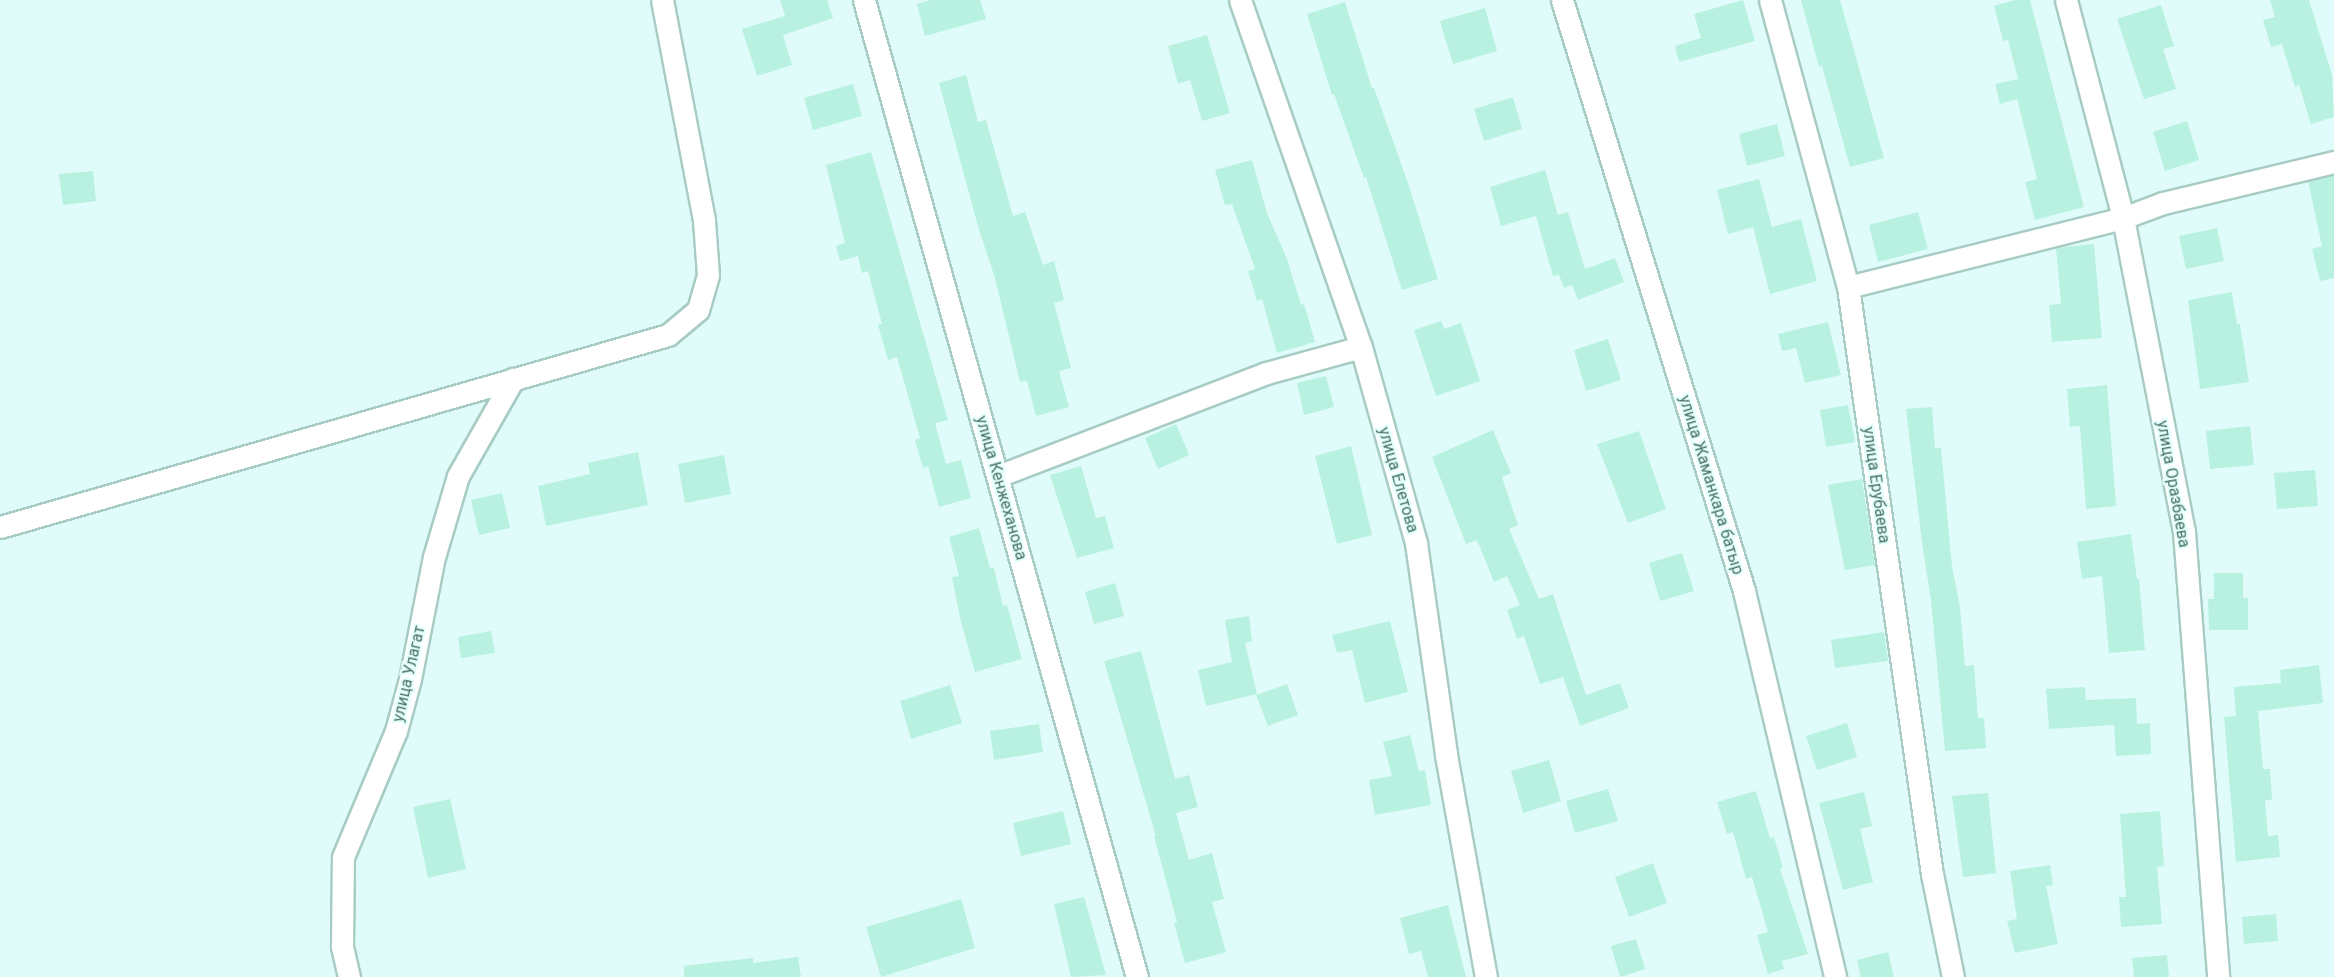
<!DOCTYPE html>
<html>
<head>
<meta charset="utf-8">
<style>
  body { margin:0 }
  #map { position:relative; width:2334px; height:977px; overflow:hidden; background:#e0fcfa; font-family:Roboto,sans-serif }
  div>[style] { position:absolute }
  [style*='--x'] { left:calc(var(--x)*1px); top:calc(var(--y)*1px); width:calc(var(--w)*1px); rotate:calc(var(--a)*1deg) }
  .building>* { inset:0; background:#b8f1e0 }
  .roads { filter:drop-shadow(2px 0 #a7ccc3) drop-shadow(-2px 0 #a7ccc3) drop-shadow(0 2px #a7ccc3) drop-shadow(0 -2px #a7ccc3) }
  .street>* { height:21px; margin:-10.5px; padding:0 10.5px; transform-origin:10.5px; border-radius:10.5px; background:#fff }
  span { translate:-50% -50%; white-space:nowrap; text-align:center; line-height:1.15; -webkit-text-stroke:4.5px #e6fffd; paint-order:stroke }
  .street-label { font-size:16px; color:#487264 }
</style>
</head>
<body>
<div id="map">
  <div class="building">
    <i style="clip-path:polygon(780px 0,827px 0,833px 18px,783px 35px,792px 65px,757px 76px,742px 29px,785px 16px)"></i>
    <i style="clip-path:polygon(930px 0,980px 0,986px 19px,925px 36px,917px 4px)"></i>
    <i style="clip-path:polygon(1743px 0,1755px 41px,1679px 62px,1675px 46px,1701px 38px,1694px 14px)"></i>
    <i style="clip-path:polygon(1801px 0,1840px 0,1884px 158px,1850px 167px,1822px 66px,1819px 67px)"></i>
    <i style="clip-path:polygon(2015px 0,2030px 0,2084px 207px,2035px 220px,2025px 182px,2037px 179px,2017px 99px,2000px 104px,1995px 84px,2018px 79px,2008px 40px,2003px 41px,1994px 6px)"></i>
    <i style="clip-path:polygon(2270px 0,2309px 0,2332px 75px,2334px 117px,2311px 124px,2299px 85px,2295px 87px,2282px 44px,2271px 47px,2263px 20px,2275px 17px)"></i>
    <i style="clip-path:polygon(1345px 2px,1372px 88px,1374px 88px,1408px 183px,1438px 279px,1402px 290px,1366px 177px,1364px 178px,1334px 94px,1332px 95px,1307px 14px)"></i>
    <i style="clip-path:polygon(2161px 5px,2174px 46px,2163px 49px,2176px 89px,2144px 99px,2117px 19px)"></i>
    <i style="clip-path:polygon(1485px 8px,1497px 51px,1453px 64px,1440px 21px)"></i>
    <i style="clip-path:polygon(1207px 35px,1230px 113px,1202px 121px,1190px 80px,1178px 84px,1168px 46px)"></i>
    <i style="clip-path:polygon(966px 75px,978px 122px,986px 120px,1013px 216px,1025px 212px,1043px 265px,1054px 261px,1064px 300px,1054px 303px,1071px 368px,1059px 371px,1069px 407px,1036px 416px,1027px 381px,1020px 382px,995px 278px,979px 230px,939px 83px)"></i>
    <i style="clip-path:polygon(853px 84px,862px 116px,813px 130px,804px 98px)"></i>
    <i style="clip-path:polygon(1513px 97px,1522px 129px,1484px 141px,1474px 109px)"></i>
    <i style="clip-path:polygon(2187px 121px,2199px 160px,2165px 171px,2153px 132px)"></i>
    <i style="clip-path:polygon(1777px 124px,1785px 156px,1747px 166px,1739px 134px)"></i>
    <i style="clip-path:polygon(871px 152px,948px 420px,935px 423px,946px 464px,961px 460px,971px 498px,939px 507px,928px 466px,923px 468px,915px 440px,920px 438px,897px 357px,888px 360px,878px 325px,882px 324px,868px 271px,862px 273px,858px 256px,840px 261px,836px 246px,845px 243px,826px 165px)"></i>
    <i style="clip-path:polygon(1252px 160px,1267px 213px,1287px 259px,1301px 305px,1304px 304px,1315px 342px,1277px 353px,1262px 299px,1257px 301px,1248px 271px,1255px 269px,1232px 204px,1225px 205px,1215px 170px)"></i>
    <i style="clip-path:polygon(1545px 170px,1558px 215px,1568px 212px,1585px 269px,1615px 258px,1624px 282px,1578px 300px,1572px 285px,1564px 288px,1559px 275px,1553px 276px,1536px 216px,1501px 226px,1490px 187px)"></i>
    <i style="clip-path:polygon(93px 171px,96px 201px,63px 205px,59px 174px)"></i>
    <i style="clip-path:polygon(2334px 175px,2334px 278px,2320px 281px,2312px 249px,2322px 246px,2308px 181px)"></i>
    <i style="clip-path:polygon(1759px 179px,1772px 227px,1801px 219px,1817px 281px,1770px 294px,1753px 227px,1728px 234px,1717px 190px)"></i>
    <i style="clip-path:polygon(1918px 212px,1928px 249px,1878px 262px,1869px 225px)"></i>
    <i style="clip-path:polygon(2217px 228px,2224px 261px,2186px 269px,2179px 236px)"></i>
    <i style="clip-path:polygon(2094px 244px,2102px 338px,2052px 342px,2049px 305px,2061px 304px,2056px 248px)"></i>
    <i style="clip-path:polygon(2232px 292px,2237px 324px,2240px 324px,2249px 382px,2200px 389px,2188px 300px)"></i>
    <i style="clip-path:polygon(1441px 321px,1444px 329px,1461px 323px,1480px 381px,1436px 396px,1414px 330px)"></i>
    <i style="clip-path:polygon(1828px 322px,1841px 375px,1805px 383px,1796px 348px,1782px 351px,1778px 334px)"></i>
    <i style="clip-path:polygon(1608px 339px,1621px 380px,1586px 391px,1574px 350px)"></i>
    <i style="clip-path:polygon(1326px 376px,1334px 407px,1304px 415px,1297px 383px)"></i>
    <i style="clip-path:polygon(2107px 385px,2116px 506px,2086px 509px,2080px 426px,2070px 427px,2067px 389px)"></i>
    <i style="clip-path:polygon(1848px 405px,1855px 442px,1826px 447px,1820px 410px)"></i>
    <i style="clip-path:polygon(1932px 407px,1935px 448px,1941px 448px,1952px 566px,1960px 607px,1965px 666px,1974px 665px,1978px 718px,1984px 718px,1986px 748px,1945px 751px,1931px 600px,1922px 543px,1906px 409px)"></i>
    <i style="clip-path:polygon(1176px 424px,1189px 455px,1158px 469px,1145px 438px)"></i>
    <i style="clip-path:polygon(2250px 426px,2254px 465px,2210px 469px,2206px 431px)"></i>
    <i style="clip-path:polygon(1493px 430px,1511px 473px,1502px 477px,1518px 525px,1509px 529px,1539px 599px,1553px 594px,1586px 695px,1620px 683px,1629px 708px,1580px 726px,1563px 677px,1540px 684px,1524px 636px,1517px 639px,1507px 610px,1520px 605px,1507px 576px,1494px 582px,1477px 540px,1466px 544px,1432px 457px)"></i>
    <i style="clip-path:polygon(1639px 431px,1666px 509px,1628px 523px,1597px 444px)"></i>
    <i style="clip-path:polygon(1351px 446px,1372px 535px,1337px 544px,1315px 456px)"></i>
    <i style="clip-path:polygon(638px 452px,648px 505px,546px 526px,538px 486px,590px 474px,588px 463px)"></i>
    <i style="clip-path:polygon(724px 455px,731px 494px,685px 503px,678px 464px)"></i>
    <i style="clip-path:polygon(1081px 466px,1096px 518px,1105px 516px,1114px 548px,1077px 558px,1050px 475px)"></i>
    <i style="clip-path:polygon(2315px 470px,2318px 506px,2277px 509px,2274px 473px)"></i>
    <i style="clip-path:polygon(1862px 479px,1875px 565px,1845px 570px,1828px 485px)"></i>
    <i style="clip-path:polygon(502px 493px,510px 528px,479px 535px,471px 500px)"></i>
    <i style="clip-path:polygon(979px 528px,990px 568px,994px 568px,1003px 606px,1007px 605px,1022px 659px,975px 672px,960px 618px,952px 577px,959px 576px,949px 537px)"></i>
    <i style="clip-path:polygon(2131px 534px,2137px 579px,2139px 579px,2145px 650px,2109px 653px,2102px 576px,2082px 579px,2077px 542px)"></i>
    <i style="clip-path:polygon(1682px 553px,1694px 591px,1660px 601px,1649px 563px)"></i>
    <i style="clip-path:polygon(2214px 573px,2243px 573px,2243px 598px,2248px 598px,2248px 630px,2209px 630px,2208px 599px,2214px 599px)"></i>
    <i style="clip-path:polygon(1115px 583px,1124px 616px,1094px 624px,1085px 592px)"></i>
    <i style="clip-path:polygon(1249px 616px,1252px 641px,1245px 643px,1257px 694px,1206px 706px,1198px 670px,1232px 662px,1225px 620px)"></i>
    <i style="clip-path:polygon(1390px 621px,1408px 692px,1365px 703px,1352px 650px,1337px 653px,1332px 635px)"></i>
    <i style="clip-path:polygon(491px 631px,495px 653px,461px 658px,458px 637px)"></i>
    <i style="clip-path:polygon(1884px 632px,1888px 661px,1835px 668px,1831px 640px)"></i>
    <i style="clip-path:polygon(1141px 651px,1175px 779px,1189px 775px,1198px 807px,1176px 813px,1189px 860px,1212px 853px,1224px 899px,1212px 902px,1226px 952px,1185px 963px,1174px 923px,1177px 922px,1154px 836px,1156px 836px,1104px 661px)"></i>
    <i style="clip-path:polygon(2319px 665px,2323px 703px,2258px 711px,2263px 769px,2270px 769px,2272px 800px,2265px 800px,2268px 836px,2278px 835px,2280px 857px,2236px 862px,2224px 717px,2236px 716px,2234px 687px,2281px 683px,2280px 670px)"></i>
    <i style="clip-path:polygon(1287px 684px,1298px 715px,1268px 726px,1256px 695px)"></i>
    <i style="clip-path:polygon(950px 685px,962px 723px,911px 739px,900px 701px)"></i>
    <i style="clip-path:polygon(2085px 687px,2086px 700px,2136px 698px,2137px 724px,2150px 723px,2151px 754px,2116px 756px,2114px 725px,2049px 729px,2046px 689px)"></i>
    <i style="clip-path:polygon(1847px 723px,1857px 757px,1817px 770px,1806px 736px)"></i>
    <i style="clip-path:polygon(1039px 724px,1043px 752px,994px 760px,990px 731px)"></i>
    <i style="clip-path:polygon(1410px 735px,1419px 771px,1425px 770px,1431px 805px,1375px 815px,1369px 780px,1392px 776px,1383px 742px)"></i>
    <i style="clip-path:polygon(1549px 760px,1561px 801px,1523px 813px,1511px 771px)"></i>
    <i style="clip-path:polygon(1608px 789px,1618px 821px,1575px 833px,1566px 801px)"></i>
    <i style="clip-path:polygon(1756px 791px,1770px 838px,1774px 837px,1783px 868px,1780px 869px,1808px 954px,1782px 961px,1784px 969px,1768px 974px,1757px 935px,1768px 932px,1752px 877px,1746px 879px,1733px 832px,1727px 834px,1717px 802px)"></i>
    <i style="clip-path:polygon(1864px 792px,1872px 826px,1860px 829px,1873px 882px,1843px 890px,1819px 803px)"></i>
    <i style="clip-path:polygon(1988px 793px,1996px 873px,1963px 877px,1952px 796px)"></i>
    <i style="clip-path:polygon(450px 799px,466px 869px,428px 878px,413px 807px)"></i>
    <i style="clip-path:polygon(1063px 811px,1071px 844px,1021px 856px,1013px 823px)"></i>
    <i style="clip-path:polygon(2160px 811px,2164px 866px,2157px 867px,2162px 924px,2121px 927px,2119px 897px,2126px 897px,2120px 814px)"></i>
    <i style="clip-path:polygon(1653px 863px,1667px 903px,1629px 917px,1615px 877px)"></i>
    <i style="clip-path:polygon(2050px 865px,2053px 885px,2046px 886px,2058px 944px,2015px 953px,2007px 921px,2017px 919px,2010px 871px)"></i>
    <i style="clip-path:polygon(1084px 897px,1106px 975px,1071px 977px,1054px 904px)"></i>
    <i style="clip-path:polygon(961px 899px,975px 948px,881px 977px,866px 927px)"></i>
    <i style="clip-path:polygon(1448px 905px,1466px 977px,1428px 977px,1421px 951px,1409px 954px,1400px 918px)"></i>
    <i style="clip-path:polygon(2276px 914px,2278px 941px,2244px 944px,2242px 917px)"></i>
    <i style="clip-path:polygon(1636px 939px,1645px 969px,1620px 977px,1611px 946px)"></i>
    <i style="clip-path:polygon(1888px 952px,1894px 977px,1861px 977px,1857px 960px)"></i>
    <i style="clip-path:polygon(2167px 955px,2169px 977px,2134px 977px,2132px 958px)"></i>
    <i style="clip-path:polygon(798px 957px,801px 977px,684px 977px,684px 966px,753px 958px,753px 963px)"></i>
  </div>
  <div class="roads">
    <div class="street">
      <i style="--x:864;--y:0;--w:1014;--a:74.39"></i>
      <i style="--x:1240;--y:0;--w:367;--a:70.8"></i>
      <i style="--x:1361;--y:347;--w:204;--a:74.3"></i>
      <i style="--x:1416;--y:543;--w:214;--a:81.9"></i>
      <i style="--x:1446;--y:755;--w:226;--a:79.8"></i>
      <i style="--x:1562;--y:0;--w:618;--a:72.88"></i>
      <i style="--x:1744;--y:591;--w:397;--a:76.7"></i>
      <i style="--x:1770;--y:0;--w:297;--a:74.8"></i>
      <i style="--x:1848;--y:287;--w:593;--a:81.86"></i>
      <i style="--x:1932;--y:874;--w:105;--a:78.5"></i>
      <i style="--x:2066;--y:0;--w:225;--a:75.3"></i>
      <i style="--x:2123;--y:218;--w:320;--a:79"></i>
      <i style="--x:2184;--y:532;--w:446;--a:85.6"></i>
      <i style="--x:1848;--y:287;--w:284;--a:-14.1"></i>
      <i style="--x:2123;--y:218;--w:43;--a:-20.6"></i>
      <i style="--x:2163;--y:203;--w:176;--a:-13.5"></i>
      <i style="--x:998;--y:476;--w:287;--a:-21"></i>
      <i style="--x:1266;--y:373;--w:98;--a:-15.3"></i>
      <i style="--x:0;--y:527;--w:695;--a:-16.04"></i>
      <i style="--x:668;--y:335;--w:39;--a:-40"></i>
      <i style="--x:698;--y:310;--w:36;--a:-74"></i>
      <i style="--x:708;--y:275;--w:55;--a:-94.2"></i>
      <i style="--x:704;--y:220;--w:224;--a:-100.8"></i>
      <i style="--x:349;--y:977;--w:32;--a:-103"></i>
      <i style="--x:342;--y:946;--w:89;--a:-89.4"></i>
      <i style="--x:343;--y:857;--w:137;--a:-67.2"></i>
      <i style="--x:396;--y:731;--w:54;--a:-74.9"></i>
      <i style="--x:410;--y:679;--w:124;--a:-78.9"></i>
      <i style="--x:434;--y:557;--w:84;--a:-73.5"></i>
      <i style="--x:458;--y:476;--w:112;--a:-60.4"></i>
    </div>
  </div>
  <div class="street-label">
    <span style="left:1398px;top:480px;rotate:74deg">улица Елетова</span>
    <span style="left:2173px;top:484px;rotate:80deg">улица Оразбаева</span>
    <span style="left:1711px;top:485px;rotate:73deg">улица Жаманкара батыр</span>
    <span style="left:1876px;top:485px;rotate:82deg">улица Ерубаева</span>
    <span style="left:1001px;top:488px;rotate:74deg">улица Кенжеханова</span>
    <span style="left:409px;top:674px;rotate:-77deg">улица Улагат</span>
  </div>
</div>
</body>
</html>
